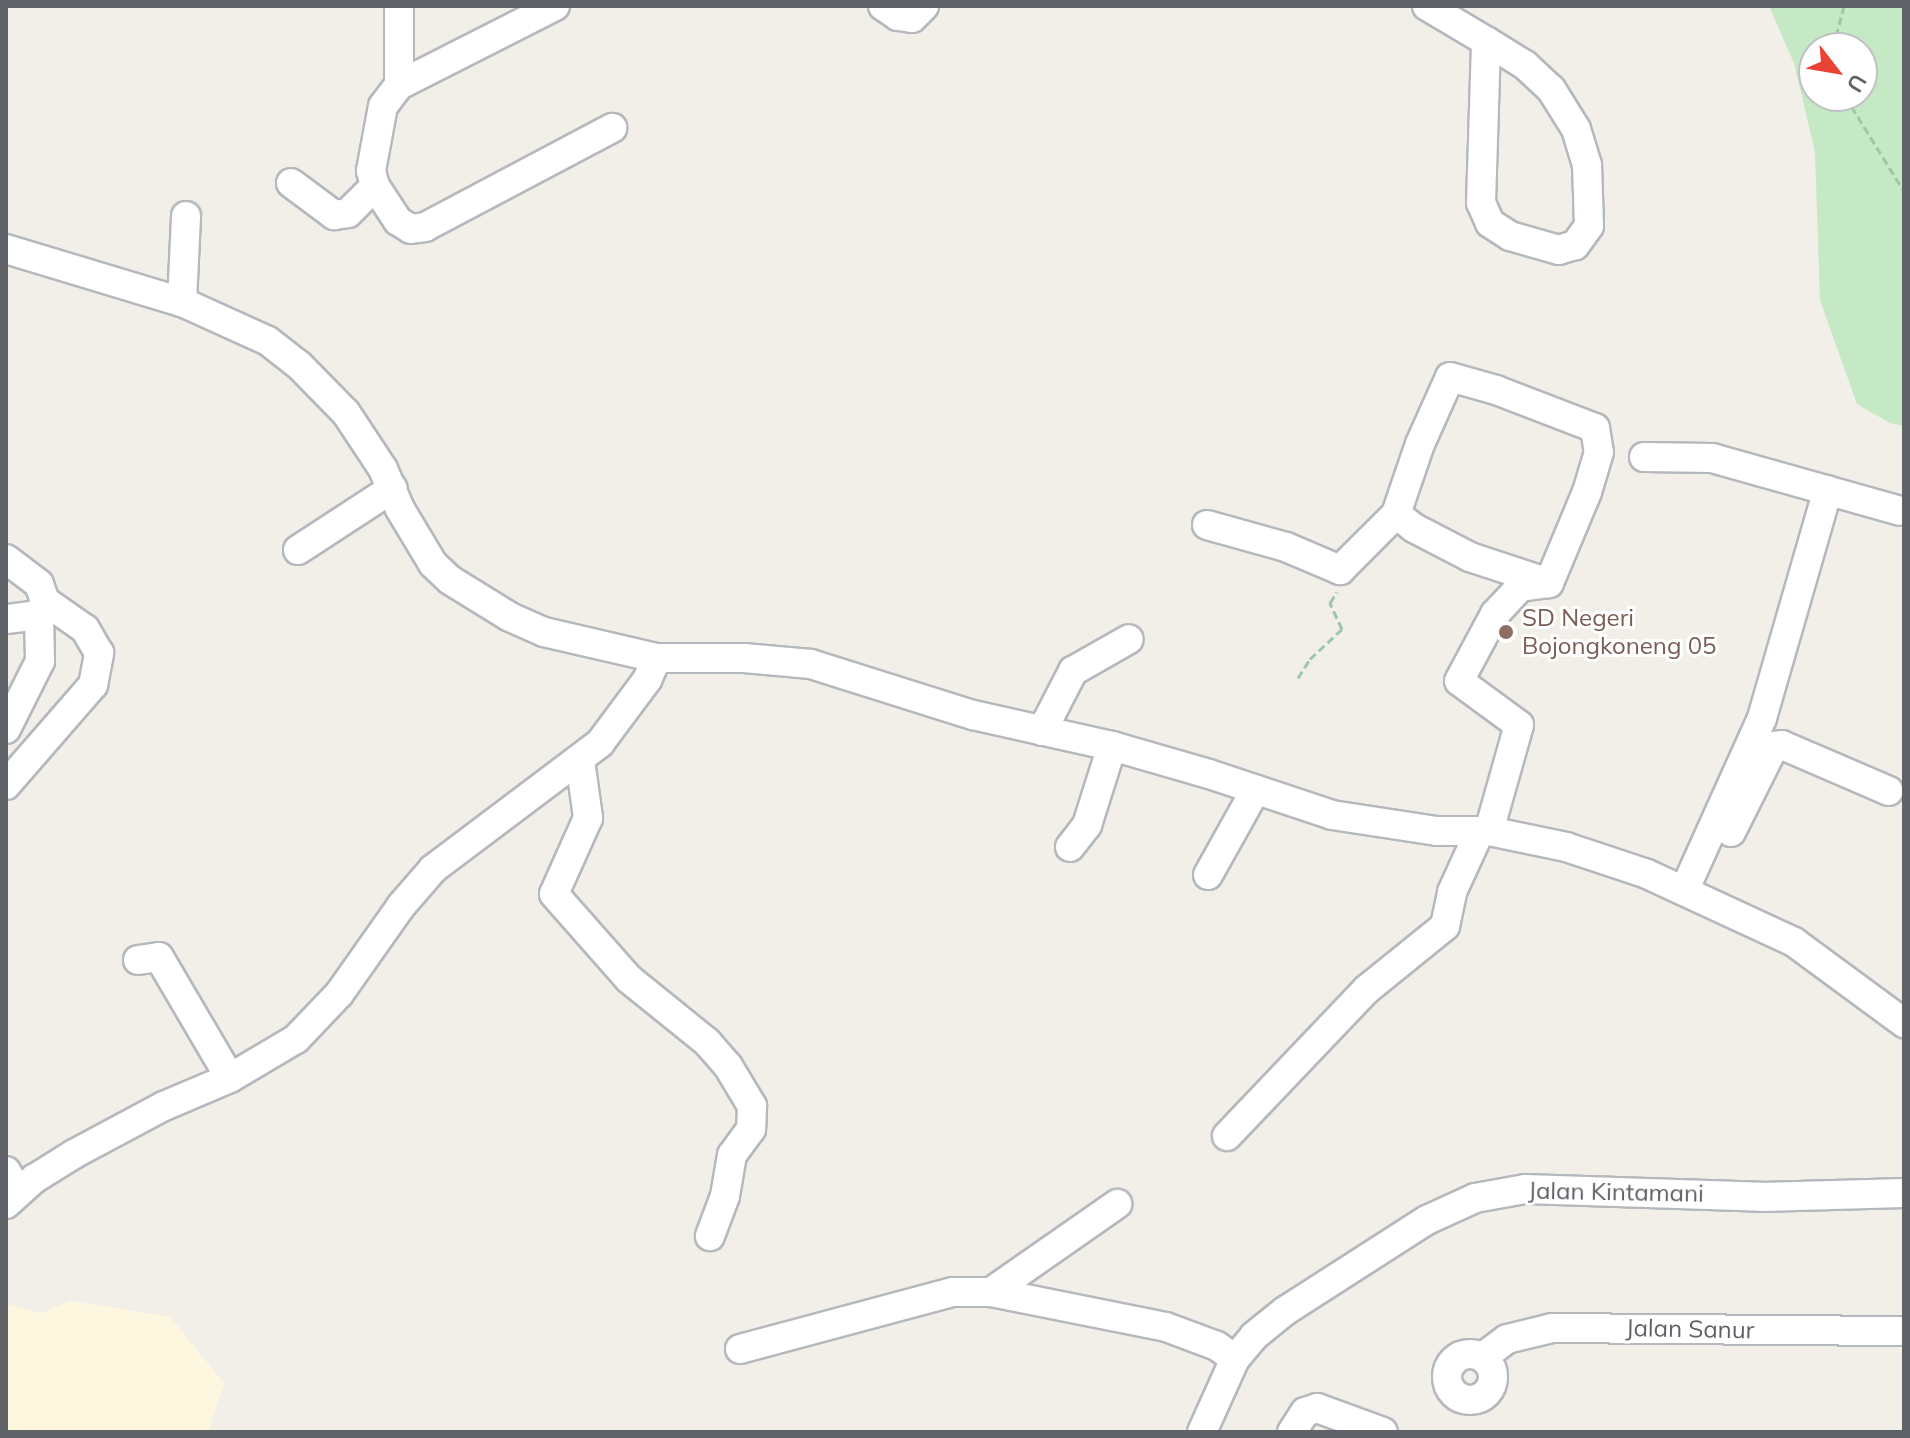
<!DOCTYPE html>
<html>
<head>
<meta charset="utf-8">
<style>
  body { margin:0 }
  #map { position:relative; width:1910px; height:1438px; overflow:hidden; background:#f1efe8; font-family:Mulish,sans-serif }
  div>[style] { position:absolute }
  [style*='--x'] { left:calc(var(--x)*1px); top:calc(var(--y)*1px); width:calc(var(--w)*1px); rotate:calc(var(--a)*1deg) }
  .commercial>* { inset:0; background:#fef7e0 }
  .green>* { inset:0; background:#c5e8c5 }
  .path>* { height:3px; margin-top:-1.5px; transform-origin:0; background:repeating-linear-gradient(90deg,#9cc7a9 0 8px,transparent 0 12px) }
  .roads { filter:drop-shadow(2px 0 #b5b8bc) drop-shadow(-2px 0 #b5b8bc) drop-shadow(0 2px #b5b8bc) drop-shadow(0 -2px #b5b8bc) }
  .minor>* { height:28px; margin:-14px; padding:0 14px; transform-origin:14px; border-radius:14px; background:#fff }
  .minor>.ring { margin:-14px; padding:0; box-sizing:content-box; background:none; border:28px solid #fff; border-radius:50% }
  .dots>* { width:22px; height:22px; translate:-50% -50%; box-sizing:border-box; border:4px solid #fff; border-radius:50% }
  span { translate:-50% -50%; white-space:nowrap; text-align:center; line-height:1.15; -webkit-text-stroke:6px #fff; paint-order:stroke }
  .education-label { font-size:24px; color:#785e54 }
  .left { translate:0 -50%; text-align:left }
  .street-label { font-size:24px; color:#5f6368 }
  .frame { position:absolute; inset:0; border:8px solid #5f6368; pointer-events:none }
  .north { position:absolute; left:1798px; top:32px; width:80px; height:80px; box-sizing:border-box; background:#fff; border:2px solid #bfc1c3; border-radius:50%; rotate:121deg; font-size:22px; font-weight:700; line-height:32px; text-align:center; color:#5f6368 }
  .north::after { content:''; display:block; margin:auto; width:28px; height:36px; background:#ea4335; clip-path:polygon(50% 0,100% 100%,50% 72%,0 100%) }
</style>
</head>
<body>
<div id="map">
  <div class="commercial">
    <i style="clip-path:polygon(70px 1301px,170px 1317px,224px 1383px,208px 1432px,6px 1432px,6px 1304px,41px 1313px)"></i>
  </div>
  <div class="green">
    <i style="clip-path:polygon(evenodd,1769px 6px,1904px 6px,1904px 426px,1890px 423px,1857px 404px,1820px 300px,1815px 152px,1794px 63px,1769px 6px,1814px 48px,1862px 48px,1862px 96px,1814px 96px,1814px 48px)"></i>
  </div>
  <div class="path">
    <i style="--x:1833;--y:48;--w:43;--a:-75.3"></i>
    <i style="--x:1845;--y:96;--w:112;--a:58.2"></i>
    <i style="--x:1298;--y:678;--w:22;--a:-58"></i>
    <i style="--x:1310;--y:659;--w:44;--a:-43.2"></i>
    <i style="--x:1342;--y:629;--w:29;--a:-115"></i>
    <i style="--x:1330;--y:603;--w:13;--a:-58"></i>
  </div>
  <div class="roads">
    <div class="minor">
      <i style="--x:399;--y:6;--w:79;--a:90"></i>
      <i style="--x:555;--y:6;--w:175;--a:153.1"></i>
      <i style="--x:399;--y:85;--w:26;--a:127"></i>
      <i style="--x:383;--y:106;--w:66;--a:100.5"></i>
      <i style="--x:371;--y:171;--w:16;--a:75"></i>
      <i style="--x:375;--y:186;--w:42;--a:56.7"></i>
      <i style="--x:398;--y:221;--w:15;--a:32"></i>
      <i style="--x:411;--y:229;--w:14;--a:-8"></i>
      <i style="--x:425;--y:227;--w:212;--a:-27.9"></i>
      <i style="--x:883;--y:6;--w:18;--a:34"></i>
      <i style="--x:898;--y:16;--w:14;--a:8"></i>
      <i style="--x:912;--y:18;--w:17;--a:-45"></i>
      <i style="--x:1427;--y:6;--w:69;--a:30.7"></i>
      <i style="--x:1486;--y:41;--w:46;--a:31.6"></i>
      <i style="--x:1525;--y:65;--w:35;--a:43"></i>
      <i style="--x:1551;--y:89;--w:47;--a:58"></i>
      <i style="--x:1576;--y:129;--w:38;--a:73"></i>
      <i style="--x:1587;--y:165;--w:61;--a:88.1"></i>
      <i style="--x:1589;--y:226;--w:24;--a:126"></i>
      <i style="--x:1575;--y:245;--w:17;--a:163"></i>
      <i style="--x:1559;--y:250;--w:51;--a:-164.1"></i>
      <i style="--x:1510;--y:236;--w:24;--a:-147"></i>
      <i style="--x:1490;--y:223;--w:22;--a:-114"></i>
      <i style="--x:1481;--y:203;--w:162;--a:-88.2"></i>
      <i style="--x:291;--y:183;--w:54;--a:36.7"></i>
      <i style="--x:334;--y:215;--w:14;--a:-8"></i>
      <i style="--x:348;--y:213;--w:38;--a:-45"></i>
      <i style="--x:6;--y:249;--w:184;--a:16.8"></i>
      <i style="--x:182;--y:302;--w:94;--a:24.4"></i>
      <i style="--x:268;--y:341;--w:39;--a:38"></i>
      <i style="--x:299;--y:365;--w:67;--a:45.6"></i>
      <i style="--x:346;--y:413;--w:67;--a:56.5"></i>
      <i style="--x:383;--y:469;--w:43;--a:67"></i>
      <i style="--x:400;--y:509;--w:64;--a:59"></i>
      <i style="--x:433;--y:564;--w:23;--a:43"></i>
      <i style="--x:450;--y:580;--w:70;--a:31.7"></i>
      <i style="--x:510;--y:617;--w:37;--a:24"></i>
      <i style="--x:544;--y:632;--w:116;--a:13"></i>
      <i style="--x:657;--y:658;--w:87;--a:0"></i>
      <i style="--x:744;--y:658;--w:67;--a:5.1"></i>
      <i style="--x:811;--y:664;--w:170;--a:17.5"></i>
      <i style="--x:973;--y:715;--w:142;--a:12.6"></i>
      <i style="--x:1112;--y:746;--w:101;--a:16.1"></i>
      <i style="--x:1209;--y:774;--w:130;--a:18.4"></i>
      <i style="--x:1332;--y:815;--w:106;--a:8.7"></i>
      <i style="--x:1437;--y:831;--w:52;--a:0"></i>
      <i style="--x:1489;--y:831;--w:79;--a:11.7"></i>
      <i style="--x:1566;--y:847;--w:85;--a:18.4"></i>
      <i style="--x:1647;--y:874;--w:162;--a:24.8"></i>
      <i style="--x:1794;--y:942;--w:137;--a:36.4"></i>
      <i style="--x:182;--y:302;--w:86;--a:-87.3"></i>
      <i style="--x:1450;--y:377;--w:48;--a:15.8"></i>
      <i style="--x:1496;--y:390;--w:106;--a:21"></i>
      <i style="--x:1595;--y:428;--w:24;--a:81"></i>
      <i style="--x:1599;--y:452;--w:42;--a:106.7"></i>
      <i style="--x:1587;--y:492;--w:99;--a:112.7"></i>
      <i style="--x:1549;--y:583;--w:83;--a:-161.8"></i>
      <i style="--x:1470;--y:557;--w:63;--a:-152.6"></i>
      <i style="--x:1414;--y:528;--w:23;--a:-142"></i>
      <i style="--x:1396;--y:514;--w:74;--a:-71.1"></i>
      <i style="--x:1420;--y:444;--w:73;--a:-65.9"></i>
      <i style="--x:1644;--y:457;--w:68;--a:0.8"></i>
      <i style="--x:1712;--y:458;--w:195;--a:15.7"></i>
      <i style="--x:1207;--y:525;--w:82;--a:15.6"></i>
      <i style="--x:1286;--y:547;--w:59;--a:23.1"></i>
      <i style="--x:1340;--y:570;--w:79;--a:-45"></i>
      <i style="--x:298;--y:550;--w:113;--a:-33.1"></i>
      <i style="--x:6;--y:559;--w:41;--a:37.1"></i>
      <i style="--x:39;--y:584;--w:18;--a:71"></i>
      <i style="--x:45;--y:601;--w:15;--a:113"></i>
      <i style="--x:39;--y:615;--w:33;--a:173"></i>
      <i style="--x:6;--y:729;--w:76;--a:-63.4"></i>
      <i style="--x:40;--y:661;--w:46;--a:-91.2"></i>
      <i style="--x:1042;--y:731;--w:68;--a:-62.7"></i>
      <i style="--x:1073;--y:671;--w:64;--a:-29.7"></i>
      <i style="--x:580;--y:760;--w:59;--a:82.1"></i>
      <i style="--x:588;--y:818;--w:83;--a:114.1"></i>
      <i style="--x:554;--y:894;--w:113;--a:48.6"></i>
      <i style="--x:629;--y:979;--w:100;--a:38.9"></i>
      <i style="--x:707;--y:1042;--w:32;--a:49"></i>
      <i style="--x:728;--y:1066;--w:47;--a:59"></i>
      <i style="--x:752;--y:1106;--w:23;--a:92"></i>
      <i style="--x:751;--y:1129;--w:32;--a:126"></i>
      <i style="--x:732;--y:1155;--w:42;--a:99.7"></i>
      <i style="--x:725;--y:1196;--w:43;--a:110.6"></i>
      <i style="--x:6;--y:785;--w:133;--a:-49"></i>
      <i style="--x:93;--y:685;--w:33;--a:-79"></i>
      <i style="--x:99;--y:653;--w:28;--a:-120"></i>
      <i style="--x:85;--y:629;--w:49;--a:-145"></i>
      <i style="--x:1489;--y:831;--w:110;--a:-74.2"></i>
      <i style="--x:1519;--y:725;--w:74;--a:-143.7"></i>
      <i style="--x:1459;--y:681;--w:76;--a:-61.8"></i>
      <i style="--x:1495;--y:614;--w:37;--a:-47"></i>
      <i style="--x:1520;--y:587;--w:28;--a:-8"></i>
      <i style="--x:1731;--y:832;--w:96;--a:-63.4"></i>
      <i style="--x:1774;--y:746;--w:8;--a:-7"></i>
      <i style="--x:1782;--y:745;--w:116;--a:23.3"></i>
      <i style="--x:1070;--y:847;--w:28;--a:-52"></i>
      <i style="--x:1087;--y:825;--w:83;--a:-72.4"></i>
      <i style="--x:1208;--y:875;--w:98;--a:-60.8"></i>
      <i style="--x:1684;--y:891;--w:190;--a:-65.7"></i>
      <i style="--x:1762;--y:718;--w:237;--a:-73.9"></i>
      <i style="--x:138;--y:960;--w:21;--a:-8"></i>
      <i style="--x:159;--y:957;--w:140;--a:59.6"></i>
      <i style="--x:1227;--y:1136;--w:202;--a:-46.4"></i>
      <i style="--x:1366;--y:990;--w:102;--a:-39"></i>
      <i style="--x:1445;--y:926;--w:35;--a:-78"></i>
      <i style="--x:1452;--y:892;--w:65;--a:-65.4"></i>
      <i style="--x:6;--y:1171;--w:24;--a:60"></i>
      <i style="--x:6;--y:1204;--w:38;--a:-42"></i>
      <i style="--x:34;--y:1179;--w:47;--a:-32"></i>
      <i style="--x:74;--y:1154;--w:102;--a:-28.1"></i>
      <i style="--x:164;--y:1106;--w:72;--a:-23"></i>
      <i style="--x:230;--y:1078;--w:77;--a:-30.6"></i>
      <i style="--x:296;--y:1039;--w:62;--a:-46.3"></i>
      <i style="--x:339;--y:994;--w:108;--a:-54.8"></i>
      <i style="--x:401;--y:906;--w:49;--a:-49.1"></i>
      <i style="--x:433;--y:869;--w:209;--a:-37"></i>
      <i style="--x:600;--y:743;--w:79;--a:-53.3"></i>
      <i style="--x:647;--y:680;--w:24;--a:-66"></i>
      <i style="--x:991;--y:1292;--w:154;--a:-34.9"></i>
      <i style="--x:740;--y:1349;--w:220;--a:-15"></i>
      <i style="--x:953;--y:1292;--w:38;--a:0"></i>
      <i style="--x:991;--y:1292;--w:178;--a:11.3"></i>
      <i style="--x:1166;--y:1327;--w:54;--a:20.4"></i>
      <i style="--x:1217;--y:1346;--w:22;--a:36"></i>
      <i class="ring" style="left:1447px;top:1354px;width:18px;height:18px"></i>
      <i style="--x:1483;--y:1357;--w:30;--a:-37"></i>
      <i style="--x:1507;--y:1339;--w:46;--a:-13.7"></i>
      <i style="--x:1552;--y:1328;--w:352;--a:0.5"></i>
      <i style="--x:1202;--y:1432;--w:80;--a:-65.7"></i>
      <i style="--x:1235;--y:1359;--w:30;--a:-50"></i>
      <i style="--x:1254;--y:1336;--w:40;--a:-39"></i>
      <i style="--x:1285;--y:1311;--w:169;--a:-32.7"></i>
      <i style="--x:1427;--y:1220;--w:53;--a:-24.6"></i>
      <i style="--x:1475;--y:1198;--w:51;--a:-10.2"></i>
      <i style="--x:1525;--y:1189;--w:237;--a:1.9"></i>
      <i style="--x:1762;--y:1197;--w:142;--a:-1.6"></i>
      <i style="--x:1292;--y:1432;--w:24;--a:-57"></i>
      <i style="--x:1305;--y:1412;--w:13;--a:-18"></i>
      <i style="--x:1317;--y:1408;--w:70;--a:20"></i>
    </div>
  </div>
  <div class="dots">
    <i style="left:1506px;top:632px;background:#8d6e63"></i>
  </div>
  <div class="education-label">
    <span class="left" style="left:1522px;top:632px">SD Negeri<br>Bojongkoneng 05</span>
  </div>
  <div class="street-label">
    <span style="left:1616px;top:1192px;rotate:1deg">Jalan Kintamani</span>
    <span style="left:1690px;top:1329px;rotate:1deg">Jalan Sanur</span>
  </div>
  <div class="frame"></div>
  <div class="north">U</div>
</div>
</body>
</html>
